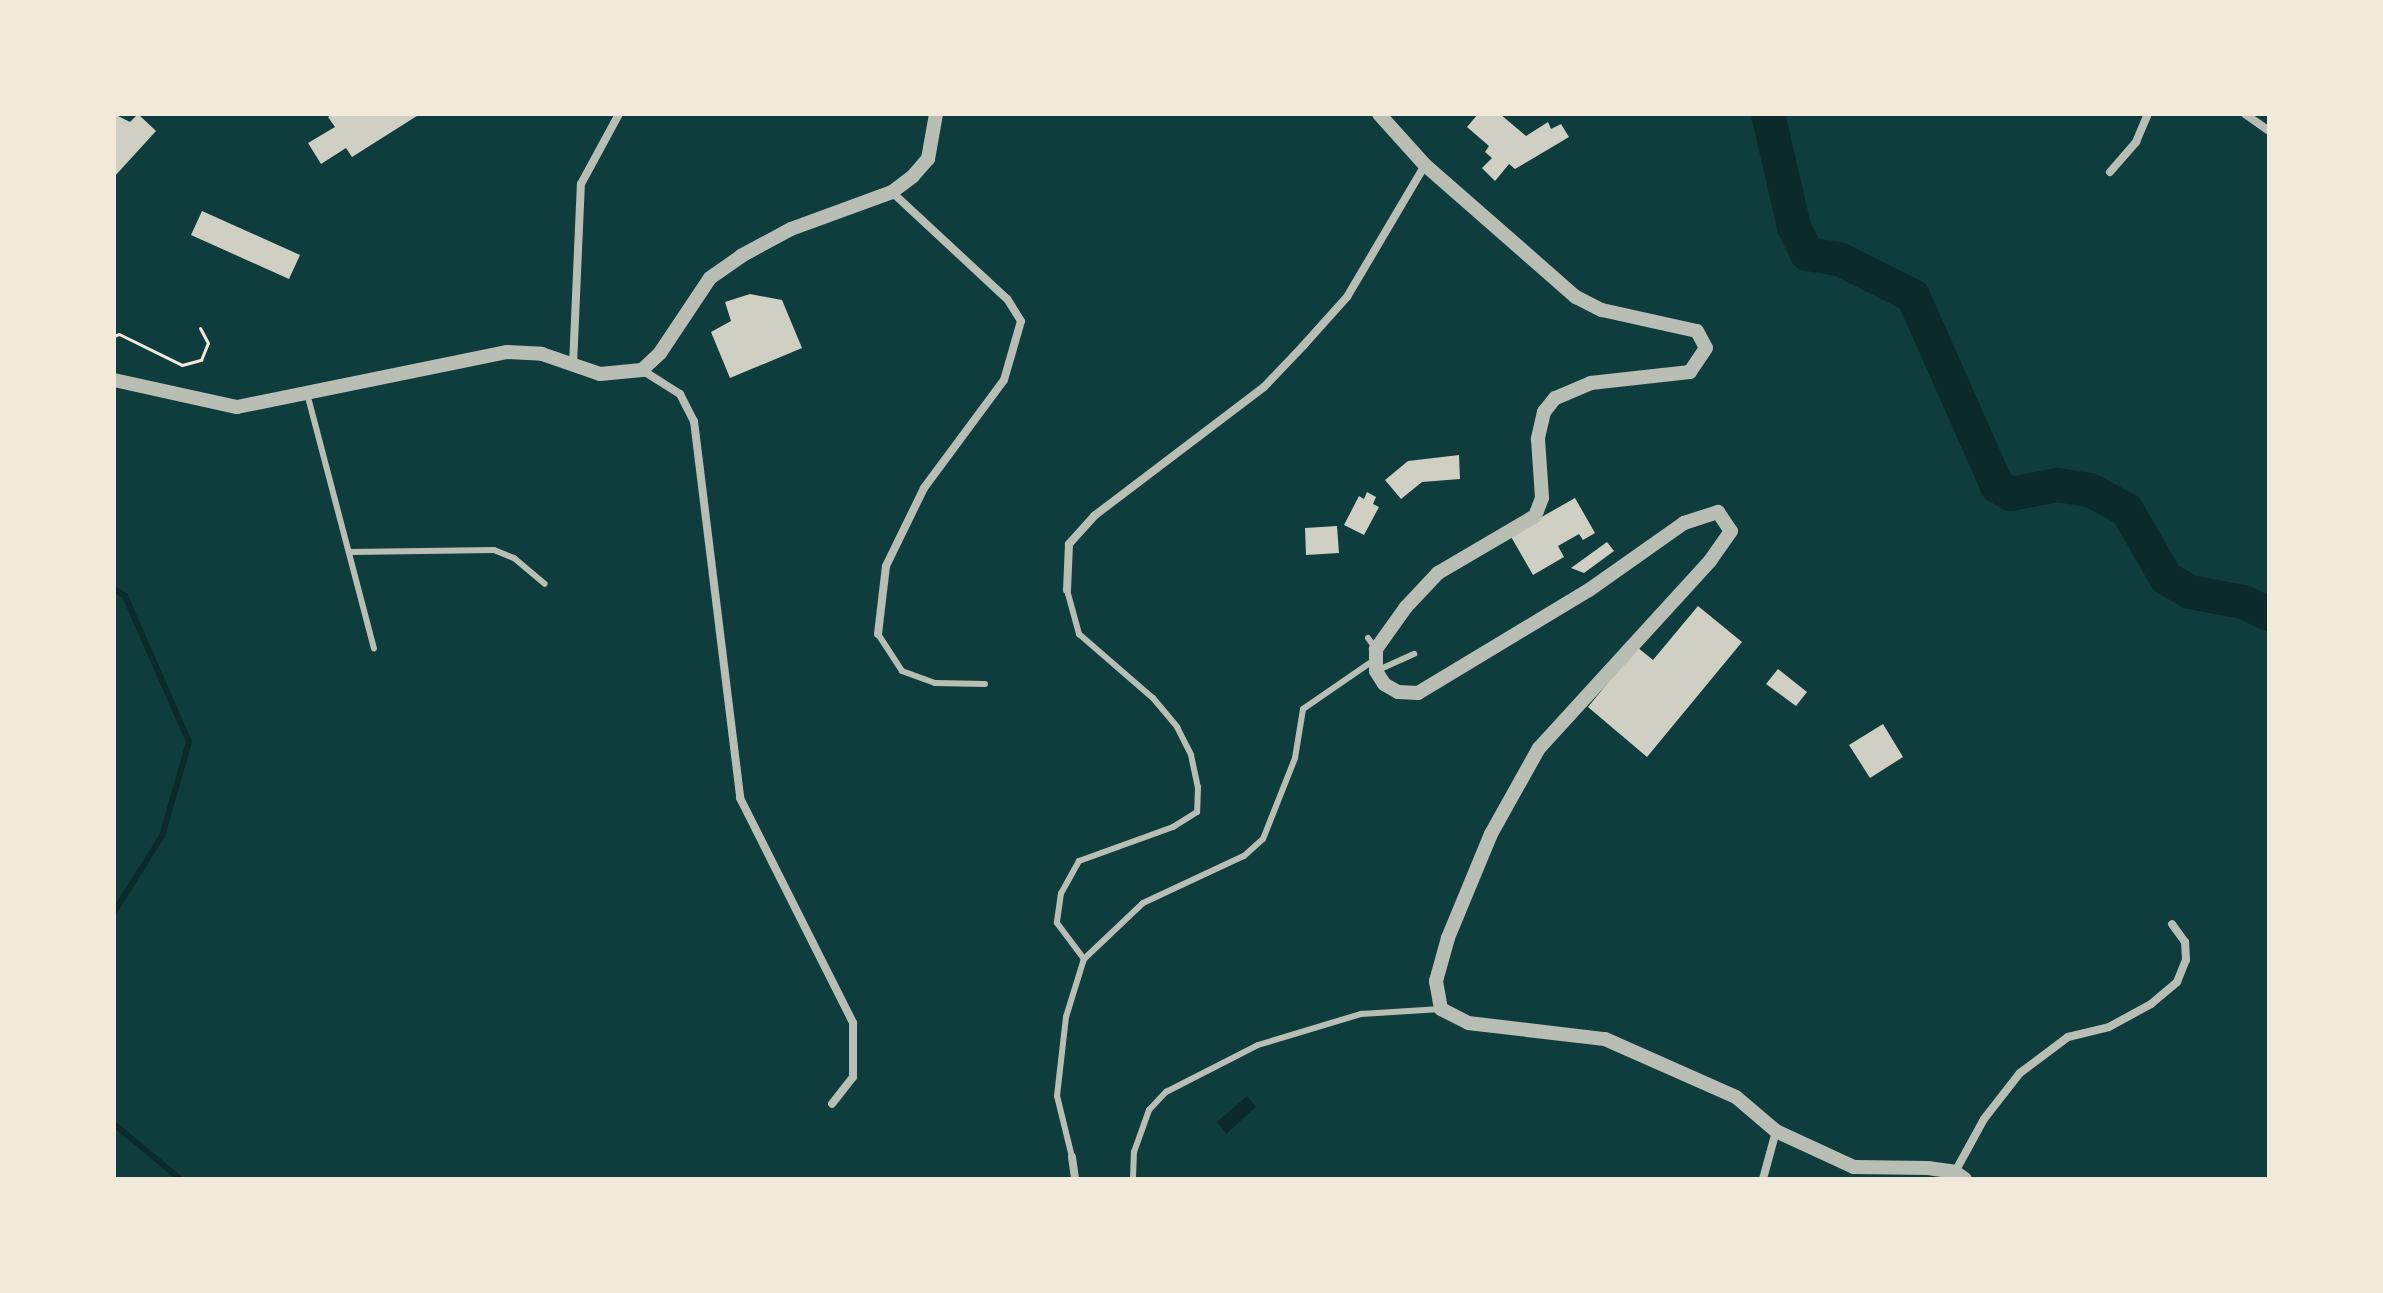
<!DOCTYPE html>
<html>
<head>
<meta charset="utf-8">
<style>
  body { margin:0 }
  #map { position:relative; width:2383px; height:1293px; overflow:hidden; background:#0f3d3e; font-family:"Fira Sans",sans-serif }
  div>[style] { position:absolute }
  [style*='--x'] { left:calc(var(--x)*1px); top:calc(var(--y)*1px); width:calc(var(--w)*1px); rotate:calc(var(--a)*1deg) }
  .water>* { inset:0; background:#0a2a2b }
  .stream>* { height:6px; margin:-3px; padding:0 3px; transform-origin:3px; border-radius:3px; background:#0a2a2b }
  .river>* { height:34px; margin:-17px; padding:0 17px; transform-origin:17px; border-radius:17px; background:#0a2a2b }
  .building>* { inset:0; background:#cfcfc3 }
  .path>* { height:3px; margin:-1.5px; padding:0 1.5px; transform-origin:1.5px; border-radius:1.5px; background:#f1e9da }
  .service>* { height:6px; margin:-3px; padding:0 3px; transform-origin:3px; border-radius:3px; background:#b8beb3 }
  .minor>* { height:8px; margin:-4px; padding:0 4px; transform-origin:4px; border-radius:4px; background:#b8beb3 }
  .tertiary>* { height:14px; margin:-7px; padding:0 7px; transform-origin:7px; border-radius:7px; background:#b8beb3 }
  span { translate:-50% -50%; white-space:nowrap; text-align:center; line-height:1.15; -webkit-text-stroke:7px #f1e9da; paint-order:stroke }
  .frame { position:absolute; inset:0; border:116px solid #f1e9da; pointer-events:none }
</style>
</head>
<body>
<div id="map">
  <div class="water">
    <i style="clip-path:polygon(1247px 1096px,1256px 1107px,1226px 1134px,1217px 1122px)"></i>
  </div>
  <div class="stream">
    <i style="--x:114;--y:589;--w:13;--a:32"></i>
    <i style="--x:125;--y:596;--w:159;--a:66.3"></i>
    <i style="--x:189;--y:742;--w:98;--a:106"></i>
    <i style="--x:162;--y:836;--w:90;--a:122.3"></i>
    <i style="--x:114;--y:1124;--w:86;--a:39.8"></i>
  </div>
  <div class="river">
    <i style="--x:1768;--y:114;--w:116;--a:77"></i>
    <i style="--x:1794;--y:227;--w:30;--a:64"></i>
    <i style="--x:1807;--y:254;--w:32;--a:9"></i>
    <i style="--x:1839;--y:259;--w:83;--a:26.6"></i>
    <i style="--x:1913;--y:296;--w:208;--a:66.1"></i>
    <i style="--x:1997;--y:486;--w:16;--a:30"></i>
    <i style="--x:2011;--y:494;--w:47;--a:-11.1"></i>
    <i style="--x:2057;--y:485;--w:33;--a:9"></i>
    <i style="--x:2090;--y:490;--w:42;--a:28.4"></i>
    <i style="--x:2127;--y:510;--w:78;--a:60.2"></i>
    <i style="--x:2166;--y:578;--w:28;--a:30"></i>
    <i style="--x:2190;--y:592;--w:54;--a:10.7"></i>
    <i style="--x:2243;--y:602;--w:29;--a:25"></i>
  </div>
  <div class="building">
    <i style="clip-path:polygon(114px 114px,130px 122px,138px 114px,156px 131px,114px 177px)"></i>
    <i style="clip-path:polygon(332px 114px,420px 114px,352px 157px,346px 148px,321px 164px,308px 143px,335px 127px,328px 117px)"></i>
    <i style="clip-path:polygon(1478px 114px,1500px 114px,1526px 136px,1548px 122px,1551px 129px,1561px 124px,1569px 137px,1515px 169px,1509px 164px,1495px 181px,1482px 168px,1492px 158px,1485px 152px,1489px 146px,1467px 127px)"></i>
    <i style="clip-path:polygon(202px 211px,300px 255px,289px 279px,191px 235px)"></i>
    <i style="clip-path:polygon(750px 294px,782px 300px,802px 348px,730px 378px,711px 332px,731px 321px,725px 302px)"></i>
    <i style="clip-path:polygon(1459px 455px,1460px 479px,1422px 482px,1401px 499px,1385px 480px,1408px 461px)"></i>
    <i style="clip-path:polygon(1367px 492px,1376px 497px,1373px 504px,1379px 507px,1364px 535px,1344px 525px,1359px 496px,1364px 499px)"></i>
    <i style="clip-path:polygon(1575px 498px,1595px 533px,1583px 540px,1579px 534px,1558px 546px,1564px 557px,1533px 575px,1510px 535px)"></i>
    <i style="clip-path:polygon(1337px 526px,1339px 553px,1306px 555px,1305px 528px)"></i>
    <i style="clip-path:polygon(1607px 542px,1614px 551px,1584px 573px,1571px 568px)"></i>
    <i style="clip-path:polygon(1698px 606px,1742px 642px,1647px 757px,1588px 707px,1637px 647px,1653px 660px)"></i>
    <i style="clip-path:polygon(1778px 669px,1807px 692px,1796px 706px,1766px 684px)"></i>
    <i style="clip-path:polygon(1883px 724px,1903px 757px,1870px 778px,1849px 745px)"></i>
  </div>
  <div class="path">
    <i style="--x:114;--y:336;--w:5;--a:-22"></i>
    <i style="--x:119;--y:334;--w:70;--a:26.2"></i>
    <i style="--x:182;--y:365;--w:20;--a:-15"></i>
    <i style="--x:201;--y:360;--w:18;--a:-68"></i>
    <i style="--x:208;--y:343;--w:17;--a:-118"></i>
  </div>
  <div class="service">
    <i style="--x:308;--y:397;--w:260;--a:75.3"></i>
    <i style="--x:351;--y:552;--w:143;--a:-0.8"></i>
    <i style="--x:494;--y:550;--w:22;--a:22"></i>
    <i style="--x:514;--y:558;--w:40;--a:40"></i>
    <i style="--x:1067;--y:590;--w:46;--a:74.7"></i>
    <i style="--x:1079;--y:634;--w:98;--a:40.9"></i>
    <i style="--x:1153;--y:698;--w:38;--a:50"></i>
    <i style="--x:1177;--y:727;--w:31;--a:63"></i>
    <i style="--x:1191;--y:755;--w:33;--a:78"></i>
    <i style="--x:1198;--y:787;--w:25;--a:92"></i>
    <i style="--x:1197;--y:812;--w:28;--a:148"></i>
    <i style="--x:1173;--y:827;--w:100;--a:160.1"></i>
    <i style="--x:1079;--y:861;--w:37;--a:119"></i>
    <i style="--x:1061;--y:893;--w:30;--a:98"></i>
    <i style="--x:1057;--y:923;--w:45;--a:53.1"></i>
    <i style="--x:878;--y:634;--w:44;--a:57"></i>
    <i style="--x:902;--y:671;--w:35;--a:20"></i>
    <i style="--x:935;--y:683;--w:50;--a:1.1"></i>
    <i style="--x:1368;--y:638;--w:14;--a:54"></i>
    <i style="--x:1376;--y:671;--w:42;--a:-24.1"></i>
    <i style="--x:1072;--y:1157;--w:63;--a:-103.8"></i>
    <i style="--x:1057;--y:1096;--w:80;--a:-83.5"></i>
    <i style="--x:1066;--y:1017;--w:61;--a:-72.8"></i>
    <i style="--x:1084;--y:959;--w:81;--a:-43.5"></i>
    <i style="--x:1143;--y:903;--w:111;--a:-25"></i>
    <i style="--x:1244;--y:856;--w:25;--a:-42"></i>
    <i style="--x:1263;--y:839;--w:87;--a:-68.4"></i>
    <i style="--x:1295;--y:758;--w:50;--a:-80.7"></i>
    <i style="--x:1303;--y:709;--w:86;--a:-34.6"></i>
    <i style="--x:1133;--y:1179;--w:27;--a:-88"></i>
    <i style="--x:1134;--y:1152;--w:45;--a:-70.3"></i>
    <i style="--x:1149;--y:1110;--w:25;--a:-47"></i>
    <i style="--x:1166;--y:1092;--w:103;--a:-27.1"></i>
    <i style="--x:1258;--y:1045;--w:108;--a:-16.8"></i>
    <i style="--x:1361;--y:1014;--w:80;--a:-3.6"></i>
  </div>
  <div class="minor">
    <i style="--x:2245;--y:114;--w:29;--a:35"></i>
    <i style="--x:2110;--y:172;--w:40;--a:-49"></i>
    <i style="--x:2136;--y:142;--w:30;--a:-67"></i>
    <i style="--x:573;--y:365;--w:181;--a:-87.5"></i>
    <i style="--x:581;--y:184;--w:80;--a:-61.5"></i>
    <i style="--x:642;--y:370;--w:45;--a:32.3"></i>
    <i style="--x:680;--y:394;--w:30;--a:63"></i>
    <i style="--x:694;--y:421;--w:380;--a:83"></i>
    <i style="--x:740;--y:798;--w:252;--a:63.3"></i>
    <i style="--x:853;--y:1023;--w:54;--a:90"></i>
    <i style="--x:853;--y:1077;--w:34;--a:128"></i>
    <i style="--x:1067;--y:590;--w:46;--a:-87.5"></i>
    <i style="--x:1069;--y:544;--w:38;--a:-48"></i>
    <i style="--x:1094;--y:516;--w:213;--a:-37.2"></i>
    <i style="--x:1264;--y:387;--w:57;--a:-46.4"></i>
    <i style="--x:1303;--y:346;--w:66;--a:-48.1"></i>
    <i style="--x:1347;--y:297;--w:153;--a:-59.4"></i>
    <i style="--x:878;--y:634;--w:68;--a:-83.3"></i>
    <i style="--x:886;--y:566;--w:87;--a:-64"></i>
    <i style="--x:924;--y:488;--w:134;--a:-53.5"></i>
    <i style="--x:1004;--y:380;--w:61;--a:-73.9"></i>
    <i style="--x:1021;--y:321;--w:26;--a:-122"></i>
    <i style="--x:1007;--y:299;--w:157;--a:-137.1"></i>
    <i style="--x:1072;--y:1157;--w:22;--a:82"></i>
    <i style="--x:1955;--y:1172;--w:60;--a:-61.3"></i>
    <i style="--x:1984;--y:1119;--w:58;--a:-52"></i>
    <i style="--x:2020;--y:1073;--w:60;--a:-36.9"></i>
    <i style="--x:2068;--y:1037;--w:42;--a:-13.7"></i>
    <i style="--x:2109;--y:1027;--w:48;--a:-28.7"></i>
    <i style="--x:2151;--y:1004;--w:34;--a:-40"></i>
    <i style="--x:2177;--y:982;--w:24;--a:-68"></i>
    <i style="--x:2186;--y:960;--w:18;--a:-93"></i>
    <i style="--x:2185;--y:942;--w:22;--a:-126"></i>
    <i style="--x:1763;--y:1179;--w:50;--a:-74.8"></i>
  </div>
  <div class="tertiary">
    <i style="--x:1379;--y:114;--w:69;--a:48"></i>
    <i style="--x:1425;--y:165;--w:201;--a:41.2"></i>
    <i style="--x:1576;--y:297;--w:29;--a:27"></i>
    <i style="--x:1602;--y:310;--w:97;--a:12.5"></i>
    <i style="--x:1697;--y:331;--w:19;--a:62"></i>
    <i style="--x:1706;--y:348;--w:29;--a:124"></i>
    <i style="--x:1690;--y:372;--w:100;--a:173.7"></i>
    <i style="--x:1591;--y:383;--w:39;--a:157"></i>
    <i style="--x:1555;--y:398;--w:18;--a:128"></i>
    <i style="--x:1544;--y:412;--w:28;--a:103"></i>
    <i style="--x:1538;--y:439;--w:59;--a:86.1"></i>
    <i style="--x:1542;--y:498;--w:19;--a:111"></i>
    <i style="--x:1535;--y:516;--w:113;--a:149.6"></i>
    <i style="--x:1438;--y:573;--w:47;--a:133.3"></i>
    <i style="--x:1406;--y:607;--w:52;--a:125.5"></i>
    <i style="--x:1376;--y:649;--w:22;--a:90"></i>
    <i style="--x:1376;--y:671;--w:15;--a:58"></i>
    <i style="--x:1384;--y:684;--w:16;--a:30"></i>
    <i style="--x:1398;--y:692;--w:20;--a:3"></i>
    <i style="--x:1418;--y:693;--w:200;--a:-31.1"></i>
    <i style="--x:1589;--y:590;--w:116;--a:-35.2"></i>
    <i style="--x:1684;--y:523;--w:36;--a:-18"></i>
    <i style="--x:1718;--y:512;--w:23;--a:56"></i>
    <i style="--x:1731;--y:531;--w:37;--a:125"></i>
    <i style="--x:1710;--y:561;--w:253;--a:132.4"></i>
    <i style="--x:1539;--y:748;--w:98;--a:119.2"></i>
    <i style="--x:1491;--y:834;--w:113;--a:112.5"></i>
    <i style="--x:1448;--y:938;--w:45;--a:105.6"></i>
    <i style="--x:1436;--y:981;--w:28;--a:80"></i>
    <i style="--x:1441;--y:1009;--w:30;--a:27"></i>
    <i style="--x:1468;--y:1023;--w:138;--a:6.7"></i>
    <i style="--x:1605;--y:1039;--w:143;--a:23.9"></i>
    <i style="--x:1736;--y:1097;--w:52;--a:40.4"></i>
    <i style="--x:1776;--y:1131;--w:86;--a:24.8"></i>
    <i style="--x:1854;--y:1167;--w:74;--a:0.8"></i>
    <i style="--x:1928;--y:1168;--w:27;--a:8"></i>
    <i style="--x:1955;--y:1172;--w:12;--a:35"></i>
    <i style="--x:114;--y:380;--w:126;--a:12.4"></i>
    <i style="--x:237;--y:407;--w:276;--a:-11.5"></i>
    <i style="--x:507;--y:352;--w:35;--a:3"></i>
    <i style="--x:542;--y:354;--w:61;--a:19"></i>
    <i style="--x:600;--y:374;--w:42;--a:-5.4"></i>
    <i style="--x:642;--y:370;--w:25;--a:-43"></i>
    <i style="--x:660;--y:353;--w:90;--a:-56.3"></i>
    <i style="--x:710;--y:278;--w:38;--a:-35"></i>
    <i style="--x:741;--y:256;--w:57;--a:-28.4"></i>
    <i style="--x:791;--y:229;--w:108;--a:-20.1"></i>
    <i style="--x:892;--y:192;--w:26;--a:-37"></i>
    <i style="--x:913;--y:176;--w:23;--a:-49"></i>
    <i style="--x:928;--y:159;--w:46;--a:-79.9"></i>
  </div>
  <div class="frame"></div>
</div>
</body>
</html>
